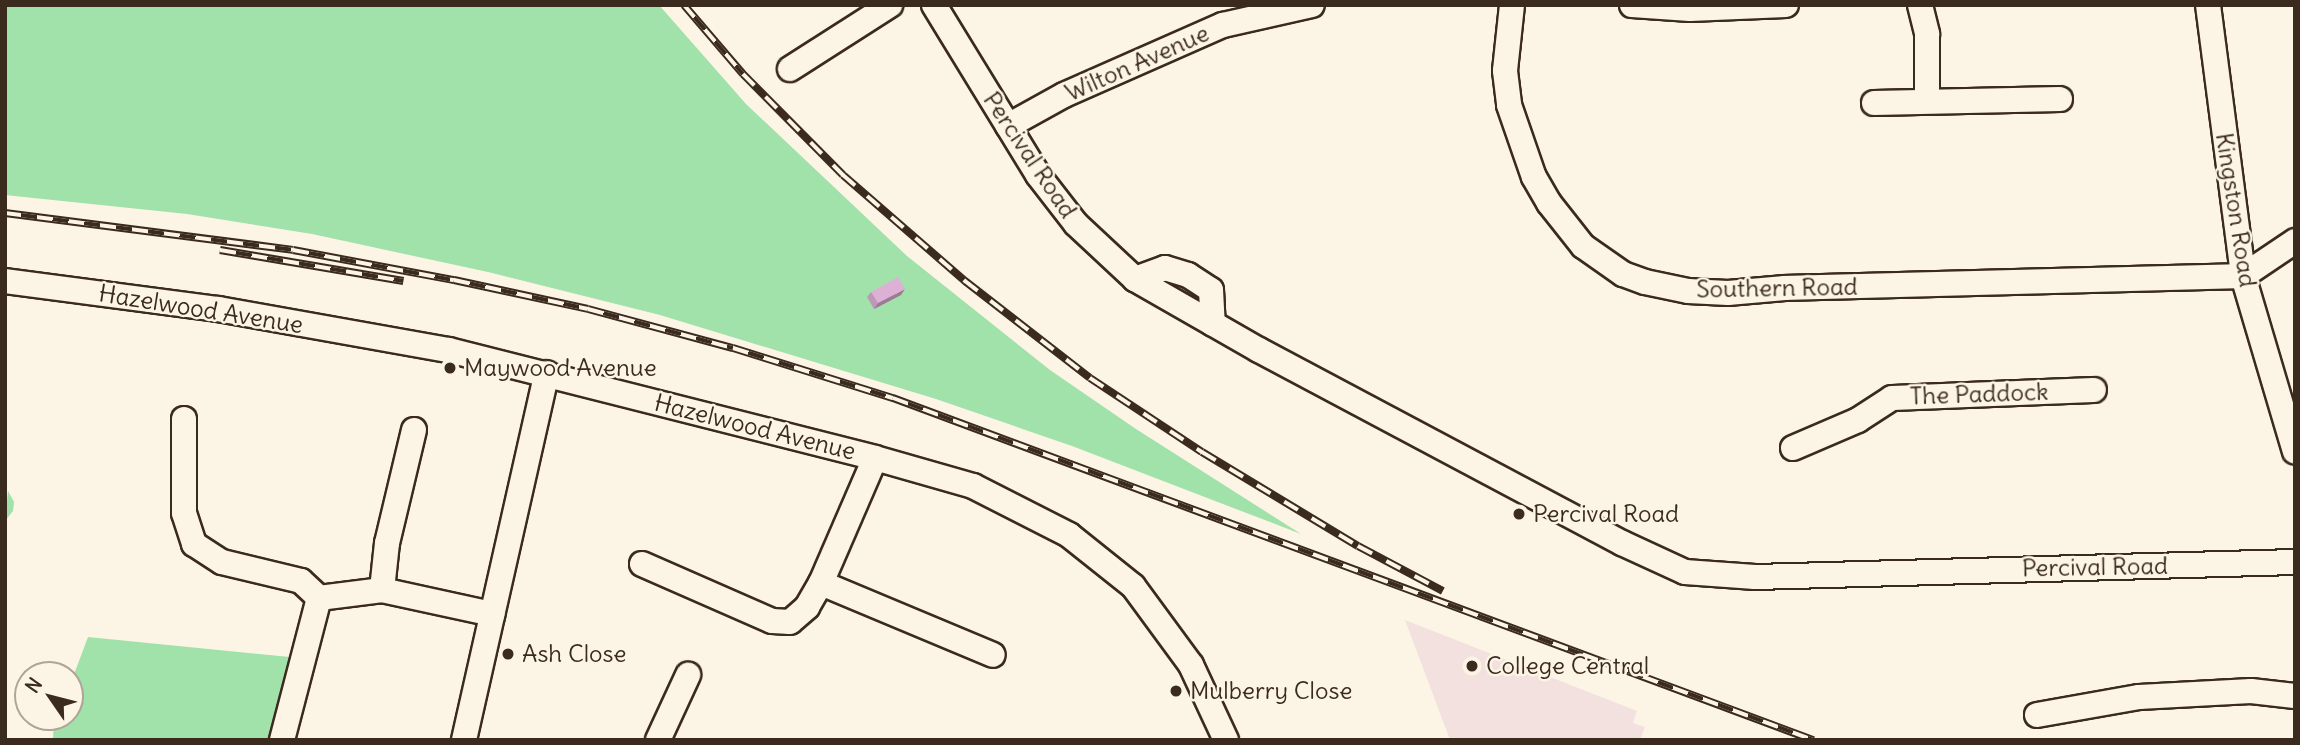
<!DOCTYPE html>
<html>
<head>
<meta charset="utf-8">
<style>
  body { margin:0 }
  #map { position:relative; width:2300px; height:745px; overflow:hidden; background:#fcf5e5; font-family:Delius,sans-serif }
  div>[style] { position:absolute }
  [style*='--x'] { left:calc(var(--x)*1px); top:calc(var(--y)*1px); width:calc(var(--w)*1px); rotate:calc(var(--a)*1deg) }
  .built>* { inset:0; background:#f3e1e0 }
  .green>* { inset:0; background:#a1e1aa }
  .roads { filter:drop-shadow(2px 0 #3b2a1e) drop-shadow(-2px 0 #3b2a1e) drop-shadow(0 2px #3b2a1e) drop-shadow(0 -2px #3b2a1e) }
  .minor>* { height:24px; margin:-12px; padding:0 12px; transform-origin:12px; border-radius:12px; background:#fcf5e5 }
  .rail>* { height:8px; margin-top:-4px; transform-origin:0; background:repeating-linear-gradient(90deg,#fcf5e5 0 16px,#3b2a1e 0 32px); box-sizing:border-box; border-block:2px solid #3b2a1e }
  .wall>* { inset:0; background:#be98b7 }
  .shaded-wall>* { inset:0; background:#9b7c95 }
  .building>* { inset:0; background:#ddb1d5 }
  .dots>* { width:19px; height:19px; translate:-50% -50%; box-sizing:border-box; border:4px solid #fcf5e5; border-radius:50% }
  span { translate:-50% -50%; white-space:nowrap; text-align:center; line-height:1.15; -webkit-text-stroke:5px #fcf5e5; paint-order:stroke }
  .street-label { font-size:24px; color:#3b2a1e }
  .poi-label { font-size:24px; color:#3b2a1e }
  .left { translate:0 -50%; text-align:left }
  .frame { position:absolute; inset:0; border:7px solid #3b2a1e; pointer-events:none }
  .north { position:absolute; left:14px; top:661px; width:70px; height:70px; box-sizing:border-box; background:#fcf5e5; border:2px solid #afa495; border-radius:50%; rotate:305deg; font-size:19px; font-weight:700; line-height:28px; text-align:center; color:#3b2a1e }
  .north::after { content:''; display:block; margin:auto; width:24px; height:32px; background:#3b2a1e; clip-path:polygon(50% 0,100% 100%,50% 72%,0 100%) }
</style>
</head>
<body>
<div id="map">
  <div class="built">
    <i style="clip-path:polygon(1405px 620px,1637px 711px,1633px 723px,1645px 727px,1640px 740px,1450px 740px)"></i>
  </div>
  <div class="green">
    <i style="clip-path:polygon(5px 5px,659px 5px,746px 104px,907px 256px,1050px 370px,1136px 429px,1301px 534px,1072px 446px,936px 399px,660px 315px,488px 272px,312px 234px,187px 214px,5px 195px)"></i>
    <i style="clip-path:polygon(8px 491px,14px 502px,13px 511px,5px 521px)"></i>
    <i style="clip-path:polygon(88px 637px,290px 657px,276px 740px,53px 740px,54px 717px,70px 717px,70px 685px)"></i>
  </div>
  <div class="roads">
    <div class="minor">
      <i style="--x:934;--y:5;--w:199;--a:58.5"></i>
      <i style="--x:1038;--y:175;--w:62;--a:52.2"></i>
      <i style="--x:1076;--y:224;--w:81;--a:43"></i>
      <i style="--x:1135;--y:279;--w:143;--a:29.8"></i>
      <i style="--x:1259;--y:350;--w:411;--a:28"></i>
      <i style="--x:1622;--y:543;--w:69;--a:24.7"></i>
      <i style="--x:1685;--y:572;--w:70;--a:4.1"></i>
      <i style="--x:1755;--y:577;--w:540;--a:-1.59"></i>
      <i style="--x:1512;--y:5;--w:66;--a:96.1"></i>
      <i style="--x:1505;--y:71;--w:34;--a:83"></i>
      <i style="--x:1509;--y:105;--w:76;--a:70.9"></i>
      <i style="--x:1534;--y:177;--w:30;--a:60"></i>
      <i style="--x:1549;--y:203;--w:55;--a:51.7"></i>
      <i style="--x:1583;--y:246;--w:49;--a:35"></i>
      <i style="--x:1623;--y:274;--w:23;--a:20"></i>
      <i style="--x:1645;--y:282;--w:44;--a:11.8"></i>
      <i style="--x:1688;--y:291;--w:40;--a:2.9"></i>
      <i style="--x:1728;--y:293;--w:57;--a:-5"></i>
      <i style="--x:1785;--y:288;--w:458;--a:-1.5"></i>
      <i style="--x:2243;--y:276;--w:63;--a:-33.9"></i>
      <i style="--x:1632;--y:5;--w:58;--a:3.9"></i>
      <i style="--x:1690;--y:9;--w:96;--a:-2.4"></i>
      <i style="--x:1920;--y:5;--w:30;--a:76"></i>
      <i style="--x:1927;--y:34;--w:67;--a:90"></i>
      <i style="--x:2208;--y:5;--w:273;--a:82.6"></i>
      <i style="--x:2243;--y:276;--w:183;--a:73.5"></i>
      <i style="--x:790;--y:69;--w:119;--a:-32.6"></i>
      <i style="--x:1874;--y:103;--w:186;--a:-1.2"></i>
      <i style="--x:1008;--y:126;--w:64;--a:-29"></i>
      <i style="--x:1064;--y:95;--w:174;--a:-23.8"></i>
      <i style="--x:1223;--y:25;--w:91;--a:-12.7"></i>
      <i style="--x:1135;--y:279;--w:32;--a:-20"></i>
      <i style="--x:1165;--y:268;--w:24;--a:17"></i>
      <i style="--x:1188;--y:275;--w:27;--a:33"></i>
      <i style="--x:1211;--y:290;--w:34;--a:87"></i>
      <i style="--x:5;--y:281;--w:215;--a:7.5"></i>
      <i style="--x:218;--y:309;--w:235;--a:10.1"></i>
      <i style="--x:449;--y:350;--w:439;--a:14.2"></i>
      <i style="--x:875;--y:458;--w:102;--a:15.9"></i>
      <i style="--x:973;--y:486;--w:108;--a:27"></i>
      <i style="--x:1069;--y:535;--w:82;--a:38.6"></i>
      <i style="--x:1133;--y:586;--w:98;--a:53.7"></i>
      <i style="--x:1191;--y:665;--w:83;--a:65"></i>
      <i style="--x:184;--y:419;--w:94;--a:90"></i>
      <i style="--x:184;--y:513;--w:33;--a:72"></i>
      <i style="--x:194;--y:544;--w:33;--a:33"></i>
      <i style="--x:222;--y:562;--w:81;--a:13.5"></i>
      <i style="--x:301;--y:581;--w:25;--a:43"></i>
      <i style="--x:319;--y:598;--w:64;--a:-7.2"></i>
      <i style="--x:414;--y:430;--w:116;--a:103.4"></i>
      <i style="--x:387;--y:543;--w:47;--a:96.1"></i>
      <i style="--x:382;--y:590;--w:113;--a:12.3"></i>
      <i style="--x:1793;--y:448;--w:71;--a:-23.3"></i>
      <i style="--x:1858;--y:420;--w:40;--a:-32.9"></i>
      <i style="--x:1892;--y:398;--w:202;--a:-2.3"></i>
      <i style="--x:642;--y:564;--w:142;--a:23.7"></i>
      <i style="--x:772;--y:621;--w:18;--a:3"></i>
      <i style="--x:790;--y:622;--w:23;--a:-41"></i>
      <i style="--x:807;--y:607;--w:28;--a:-60"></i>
      <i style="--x:821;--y:583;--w:186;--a:22.7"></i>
      <i style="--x:821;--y:583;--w:136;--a:-66.6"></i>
      <i style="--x:2037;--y:715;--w:104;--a:-10"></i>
      <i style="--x:2139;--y:697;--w:112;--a:-3.1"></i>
      <i style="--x:2251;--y:691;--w:44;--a:6.5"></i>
      <i style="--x:282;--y:740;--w:147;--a:-75.4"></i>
      <i style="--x:464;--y:740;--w:376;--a:-77.3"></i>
      <i style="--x:658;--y:740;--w:72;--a:-65.2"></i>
    </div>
  </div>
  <div class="rail">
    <i style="--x:684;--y:5;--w:91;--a:49.5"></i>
    <i style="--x:743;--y:74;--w:142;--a:45.3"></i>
    <i style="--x:843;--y:175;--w:162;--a:41"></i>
    <i style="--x:965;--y:281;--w:158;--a:37.8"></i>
    <i style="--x:1090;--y:378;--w:134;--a:33.5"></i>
    <i style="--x:1202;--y:452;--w:182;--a:31.1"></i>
    <i style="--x:1358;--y:546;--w:96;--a:27.9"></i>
    <i style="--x:5;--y:213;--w:290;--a:7.3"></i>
    <i style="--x:293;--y:250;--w:164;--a:10.6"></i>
    <i style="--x:454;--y:280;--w:137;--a:12.2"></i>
    <i style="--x:588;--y:309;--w:150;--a:15.1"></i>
    <i style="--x:733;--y:348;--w:168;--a:17.4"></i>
    <i style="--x:893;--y:398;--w:982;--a:20.39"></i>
    <i style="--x:220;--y:250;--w:186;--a:9.6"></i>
  </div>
  <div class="wall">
    <i style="clip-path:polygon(871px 292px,901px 295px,874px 309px,867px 297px)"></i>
  </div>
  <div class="shaded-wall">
    <i style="clip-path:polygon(905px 289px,901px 295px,874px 309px,878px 303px)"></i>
  </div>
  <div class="building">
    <i style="clip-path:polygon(898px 277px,905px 289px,878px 303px,871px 292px)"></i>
  </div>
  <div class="dots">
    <i style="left:450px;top:368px;background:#3b2a1e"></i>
    <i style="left:1519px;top:514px;background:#3b2a1e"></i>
    <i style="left:508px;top:654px;background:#3b2a1e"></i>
    <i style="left:1472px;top:666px;background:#3b2a1e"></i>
    <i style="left:1176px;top:691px;background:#3b2a1e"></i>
  </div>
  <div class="street-label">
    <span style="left:1137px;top:63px;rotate:-24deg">Wilton Avenue</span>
    <span style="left:1030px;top:155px;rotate:56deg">Percival Road</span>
    <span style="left:2236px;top:210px;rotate:81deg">Kingston Road</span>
    <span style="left:1777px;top:288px;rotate:-1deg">Southern Road</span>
    <span style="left:201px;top:309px;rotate:9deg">Hazelwood Avenue</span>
    <span style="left:1979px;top:394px;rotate:-2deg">The Paddock</span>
    <span style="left:755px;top:427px;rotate:14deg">Hazelwood Avenue</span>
    <span style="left:2095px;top:567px;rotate:-1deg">Percival Road</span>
  </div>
  <div class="poi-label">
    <span class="left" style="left:464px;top:368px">Maywood Avenue</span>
    <span class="left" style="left:1533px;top:514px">Percival Road</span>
    <span class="left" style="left:522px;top:654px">Ash Close</span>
    <span class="left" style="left:1486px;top:666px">College Central</span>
    <span class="left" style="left:1190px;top:691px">Mulberry Close</span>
  </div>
  <div class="frame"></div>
  <div class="north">N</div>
</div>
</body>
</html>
